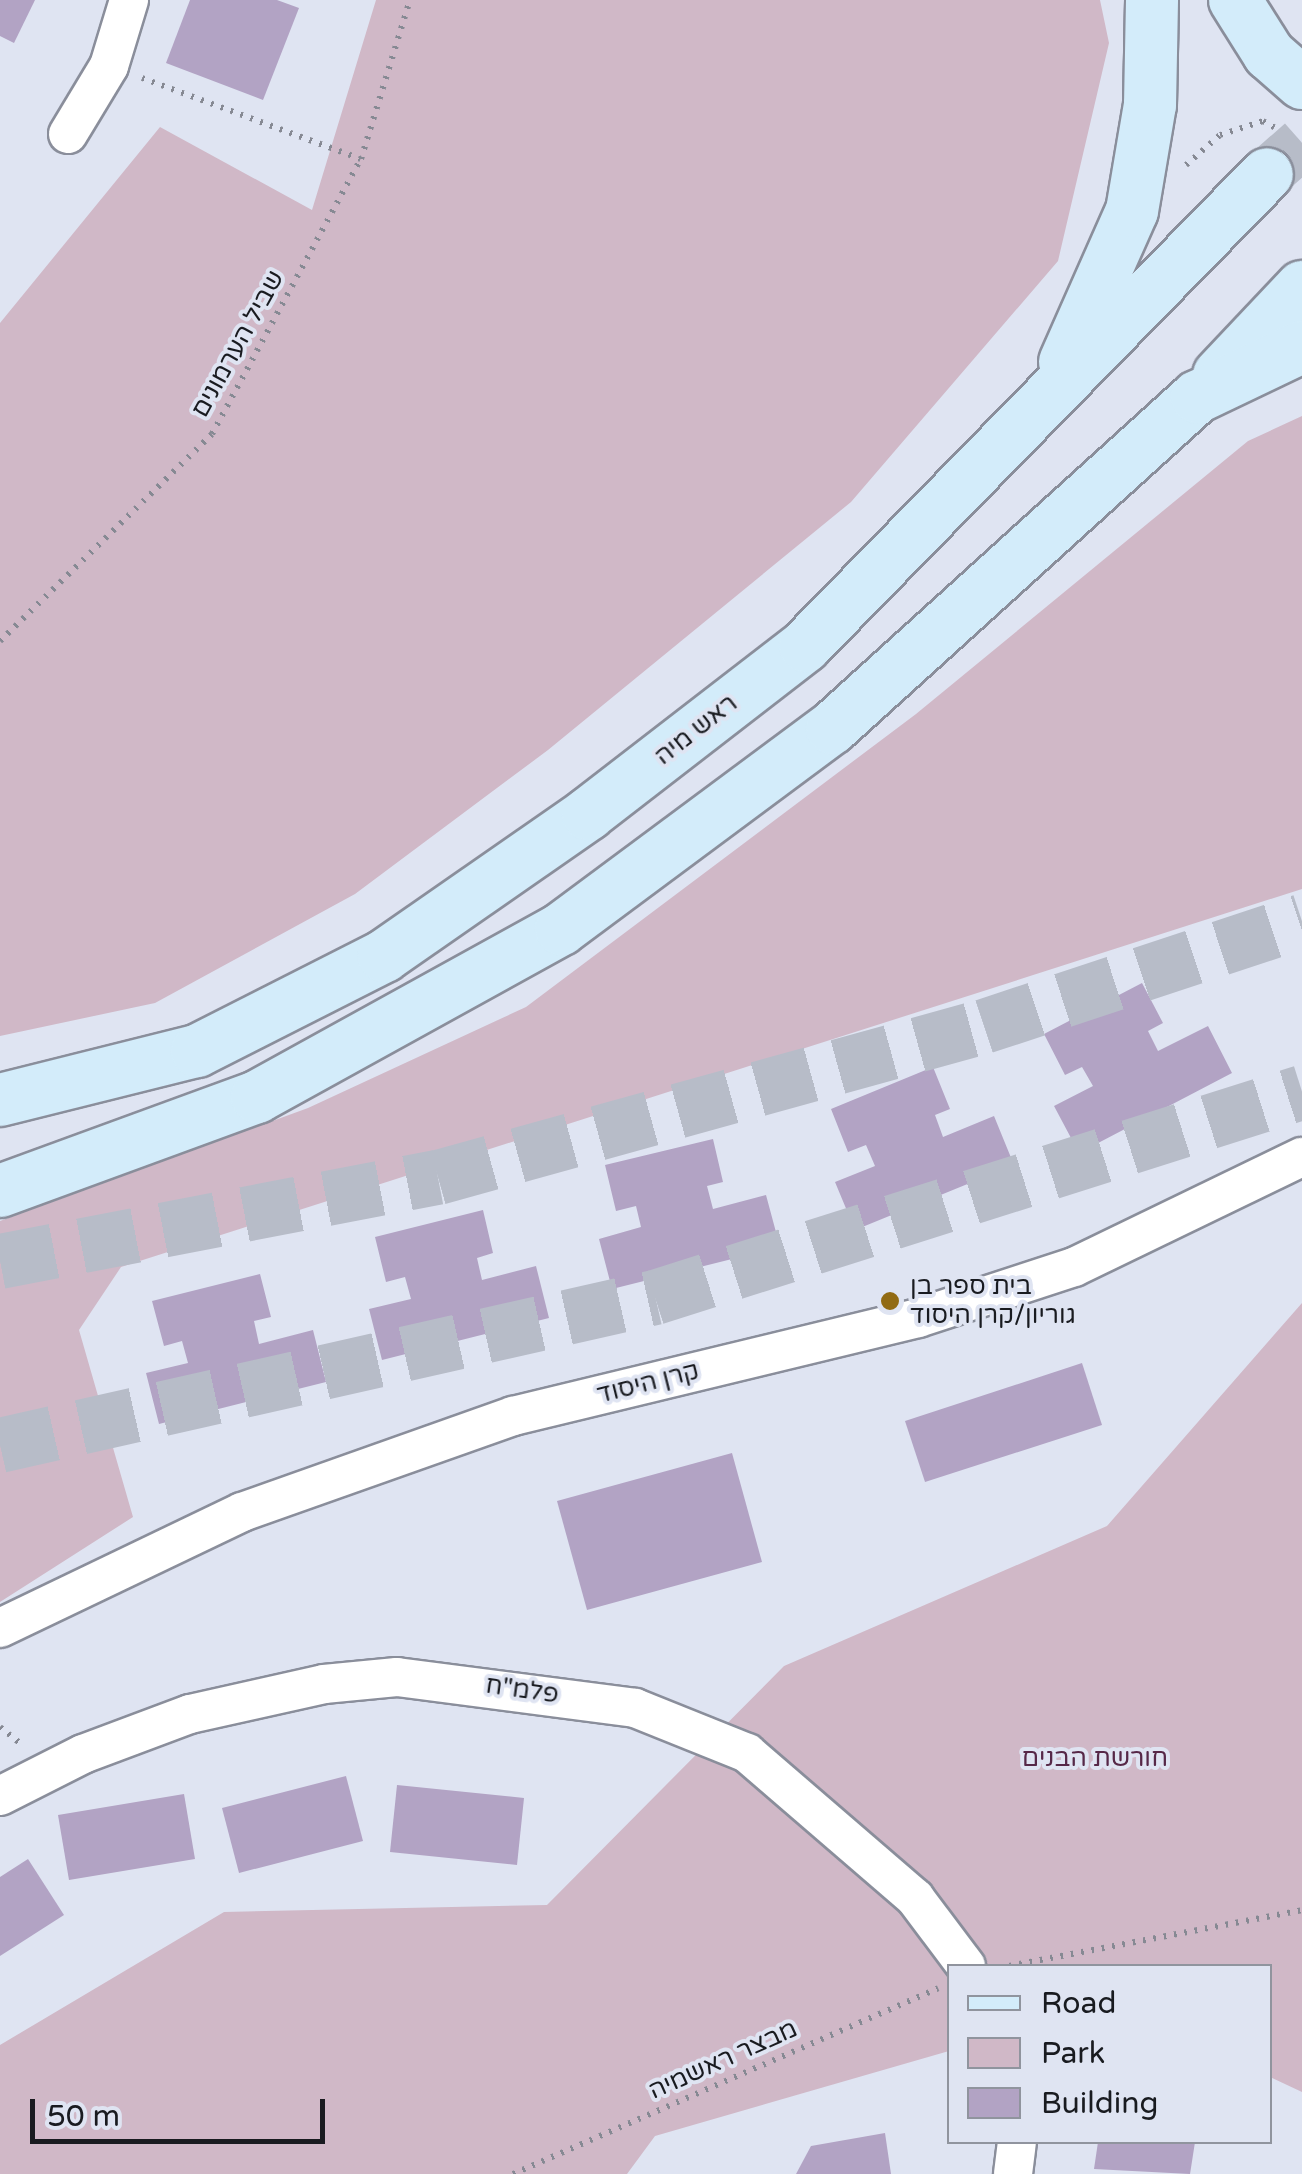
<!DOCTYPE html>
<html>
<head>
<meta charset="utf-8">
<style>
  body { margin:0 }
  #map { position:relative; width:1302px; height:2174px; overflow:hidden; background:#dfe4f2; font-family:"Varela Round","Noto Sans Hebrew",sans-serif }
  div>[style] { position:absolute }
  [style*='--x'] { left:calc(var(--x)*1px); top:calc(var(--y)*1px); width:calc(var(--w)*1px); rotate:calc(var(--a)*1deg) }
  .green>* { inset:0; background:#d0b8c7 }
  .building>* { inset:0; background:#b2a3c4 }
  .secondary-tunnel>* { height:52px; margin-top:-26px; transform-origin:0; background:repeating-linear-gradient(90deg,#b7bcc8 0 52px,transparent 0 78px) }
  .highway-tunnel>* { height:55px; margin-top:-27.5px; transform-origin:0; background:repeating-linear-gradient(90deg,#b7bcc8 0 55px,transparent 0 83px) }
  .path>* { height:6px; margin-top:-3px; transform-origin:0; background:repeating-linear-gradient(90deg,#868993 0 2.5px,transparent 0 10.5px) }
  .roads { filter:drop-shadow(2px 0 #8a8e9b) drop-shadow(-2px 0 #8a8e9b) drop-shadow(0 2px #8a8e9b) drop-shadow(0 -2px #8a8e9b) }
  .street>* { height:38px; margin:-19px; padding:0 19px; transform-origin:19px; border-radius:19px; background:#fff }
  .secondary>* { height:52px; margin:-26px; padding:0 26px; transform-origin:26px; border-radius:26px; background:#d3ecfa }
  .dots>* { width:28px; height:28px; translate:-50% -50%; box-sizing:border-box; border:5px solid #dfe4f2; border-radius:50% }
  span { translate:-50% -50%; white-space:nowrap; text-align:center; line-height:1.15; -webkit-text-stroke:8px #dfe4f2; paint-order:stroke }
  .street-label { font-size:25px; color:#191b20 }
  .poi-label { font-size:25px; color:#191b20 }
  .left { translate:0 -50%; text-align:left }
  .park-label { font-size:25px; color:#562848 }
  .legend { position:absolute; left:947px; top:1964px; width:325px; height:180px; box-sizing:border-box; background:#dfe4f2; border:2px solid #90949e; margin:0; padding:12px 18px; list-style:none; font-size:30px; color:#191b20 }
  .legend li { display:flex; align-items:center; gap:20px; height:50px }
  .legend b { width:50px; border:2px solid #90949e }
  .scale { position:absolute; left:30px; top:2099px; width:295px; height:45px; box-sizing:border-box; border:5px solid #191b20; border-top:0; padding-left:12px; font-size:30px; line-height:35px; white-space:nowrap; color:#191b20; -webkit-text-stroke:8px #dfe4f2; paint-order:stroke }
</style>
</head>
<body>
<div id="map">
  <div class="green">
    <i style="clip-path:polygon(376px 0,1100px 0,1109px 43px,1058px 261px,851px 502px,548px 750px,355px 894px,155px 1003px,0 1036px,0 323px,160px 127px,312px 210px)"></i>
    <i style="clip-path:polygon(1302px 416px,1302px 889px,121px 1267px,79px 1330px,133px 1517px,0 1602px,0 1221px,308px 1108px,526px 1007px,916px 714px,1248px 441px)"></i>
    <i style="clip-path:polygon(1302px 1303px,1302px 2092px,1270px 2077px,1270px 1966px,949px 1966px,949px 2051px,655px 2136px,627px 2174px,0 2174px,0 2045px,224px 1912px,547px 1905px,784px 1666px,1107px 1526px)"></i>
  </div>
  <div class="building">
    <i style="clip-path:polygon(0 0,35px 0,14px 43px,0 36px)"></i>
    <i style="clip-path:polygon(190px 0,277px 0,299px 8px,263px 100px,166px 63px)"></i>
    <i style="clip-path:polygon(1142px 983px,1163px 1023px,1148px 1031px,1158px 1051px,1208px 1026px,1232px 1073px,1079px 1153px,1054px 1106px,1093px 1086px,1082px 1067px,1065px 1075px,1044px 1034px)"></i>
    <i style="clip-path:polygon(933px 1067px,950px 1109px,935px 1115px,943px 1137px,994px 1116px,1014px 1165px,855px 1230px,835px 1182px,875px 1166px,866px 1145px,848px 1152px,831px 1109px)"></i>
    <i style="clip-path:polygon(713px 1139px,723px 1182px,707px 1186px,713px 1209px,766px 1195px,780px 1247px,612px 1289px,599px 1239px,641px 1227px,636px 1206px,616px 1211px,605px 1165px)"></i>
    <i style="clip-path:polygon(483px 1210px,493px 1253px,477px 1258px,482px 1280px,536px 1266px,549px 1318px,382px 1360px,369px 1309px,411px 1299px,405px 1277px,386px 1282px,375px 1237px)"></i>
    <i style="clip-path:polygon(260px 1274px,271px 1317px,254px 1321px,259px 1344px,313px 1330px,326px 1382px,159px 1424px,146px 1373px,188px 1363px,182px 1341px,164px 1346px,152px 1301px)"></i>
    <i style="clip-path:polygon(1082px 1363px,1102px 1425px,925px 1482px,905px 1421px)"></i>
    <i style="clip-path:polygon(732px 1453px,762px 1562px,587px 1610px,557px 1501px)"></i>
    <i style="clip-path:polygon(346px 1776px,363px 1841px,239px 1873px,222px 1808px)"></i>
    <i style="clip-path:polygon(397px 1785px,524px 1798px,517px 1865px,390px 1852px)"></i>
    <i style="clip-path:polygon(184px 1794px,195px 1859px,69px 1880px,58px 1815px)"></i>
    <i style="clip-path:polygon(28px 1859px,64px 1915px,0 1956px,0 1877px)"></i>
    <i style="clip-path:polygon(885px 2133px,891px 2174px,796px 2174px,811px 2146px)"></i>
    <i style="clip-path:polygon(1098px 2142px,1195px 2142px,1190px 2174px,1094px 2169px)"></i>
  </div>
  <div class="secondary-tunnel">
    <i style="--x:1267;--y:174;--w:47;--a:-41.5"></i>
  </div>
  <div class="highway-tunnel">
    <i style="--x:0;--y:1261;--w:446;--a:-10.9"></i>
    <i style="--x:438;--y:1177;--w:566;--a:-15.46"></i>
    <i style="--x:984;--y:1026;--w:335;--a:-18.3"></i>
    <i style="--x:0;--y:1445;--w:672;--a:-12.73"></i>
    <i style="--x:655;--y:1297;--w:679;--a:-17.58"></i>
  </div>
  <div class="path">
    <i style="--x:142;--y:78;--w:233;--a:20.3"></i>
    <i style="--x:1186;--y:165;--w:45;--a:-41.4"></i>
    <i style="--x:1220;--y:135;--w:45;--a:-18"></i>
    <i style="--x:1263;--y:121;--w:13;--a:29"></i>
    <i style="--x:0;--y:641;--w:296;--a:-44.3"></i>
    <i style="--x:212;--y:434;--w:313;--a:-61.6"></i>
    <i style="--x:361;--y:159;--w:166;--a:-72.9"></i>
    <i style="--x:0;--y:1727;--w:26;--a:39"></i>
    <i style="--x:1009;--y:1966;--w:298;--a:-10.8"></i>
    <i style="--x:513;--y:2174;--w:464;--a:-23.6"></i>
  </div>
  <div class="roads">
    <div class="street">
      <i style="--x:68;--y:134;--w:79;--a:-58.9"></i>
      <i style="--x:109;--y:66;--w:69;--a:-73.1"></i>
      <i style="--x:0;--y:1628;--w:268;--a:-25.6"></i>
      <i style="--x:242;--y:1512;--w:288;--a:-19.5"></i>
      <i style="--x:513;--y:1416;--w:417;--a:-13.6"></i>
      <i style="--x:918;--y:1318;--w:164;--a:-18.1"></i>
      <i style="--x:1074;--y:1267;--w:253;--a:-25.8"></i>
      <i style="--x:0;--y:1796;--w:93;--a:-26.8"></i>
      <i style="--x:83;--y:1754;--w:114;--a:-20.5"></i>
      <i style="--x:190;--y:1714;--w:137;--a:-12.6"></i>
      <i style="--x:324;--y:1684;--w:73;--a:-5.5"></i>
      <i style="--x:397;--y:1677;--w:240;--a:7.4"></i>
      <i style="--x:635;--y:1708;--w:121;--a:21.9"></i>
      <i style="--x:747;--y:1753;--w:222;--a:40.8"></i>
      <i style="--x:915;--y:1898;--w:85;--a:53.1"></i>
      <i style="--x:1013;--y:2174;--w:32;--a:-83"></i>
    </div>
    <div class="secondary">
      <i style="--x:1235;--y:0;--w:64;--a:57.8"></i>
      <i style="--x:1269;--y:54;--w:44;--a:41.3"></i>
      <i style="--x:1065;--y:362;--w:165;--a:-66.1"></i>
      <i style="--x:1132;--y:211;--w:108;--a:-80.4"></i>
      <i style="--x:1150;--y:105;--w:105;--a:-88.9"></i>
      <i style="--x:1219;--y:375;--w:121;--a:-46.7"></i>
      <i style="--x:0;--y:1100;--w:203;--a:-14"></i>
      <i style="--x:197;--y:1051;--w:210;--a:-26.9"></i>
      <i style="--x:384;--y:956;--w:249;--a:-34.8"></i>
      <i style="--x:588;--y:814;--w:274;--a:-37.7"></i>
      <i style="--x:805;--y:646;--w:660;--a:-45.61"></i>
      <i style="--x:0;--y:1191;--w:274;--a:-20.1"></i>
      <i style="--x:257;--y:1097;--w:347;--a:-28.9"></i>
      <i style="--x:561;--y:929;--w:337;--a:-36.6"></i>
      <i style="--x:832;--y:728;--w:493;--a:-42.2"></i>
      <i style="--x:1197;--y:397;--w:116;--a:-25.5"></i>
    </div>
  </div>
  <div class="dots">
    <i style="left:890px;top:1301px;background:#926b13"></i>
  </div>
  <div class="street-label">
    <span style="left:238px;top:344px;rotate:-61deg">שביל הערמונים</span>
    <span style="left:696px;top:730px;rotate:-38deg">ראש מיה</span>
    <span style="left:648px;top:1383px;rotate:-14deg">קרן היסוד</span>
    <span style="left:522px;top:1690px;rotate:8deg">פלמ"ח</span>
    <span style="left:723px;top:2060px;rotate:-24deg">מבצר ראשמיה</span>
  </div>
  <div class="poi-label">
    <span class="left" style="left:910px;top:1301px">בית ספר בן<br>גוריון/קרן היסוד</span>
  </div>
  <div class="park-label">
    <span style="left:1095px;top:1758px">חורשת הבנים</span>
  </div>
  <ul class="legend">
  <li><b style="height:12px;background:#d3ecfa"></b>Road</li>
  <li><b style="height:28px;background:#d0b8c7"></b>Park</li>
  <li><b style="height:28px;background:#b2a3c4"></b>Building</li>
  </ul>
  <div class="scale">50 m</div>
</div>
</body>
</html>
